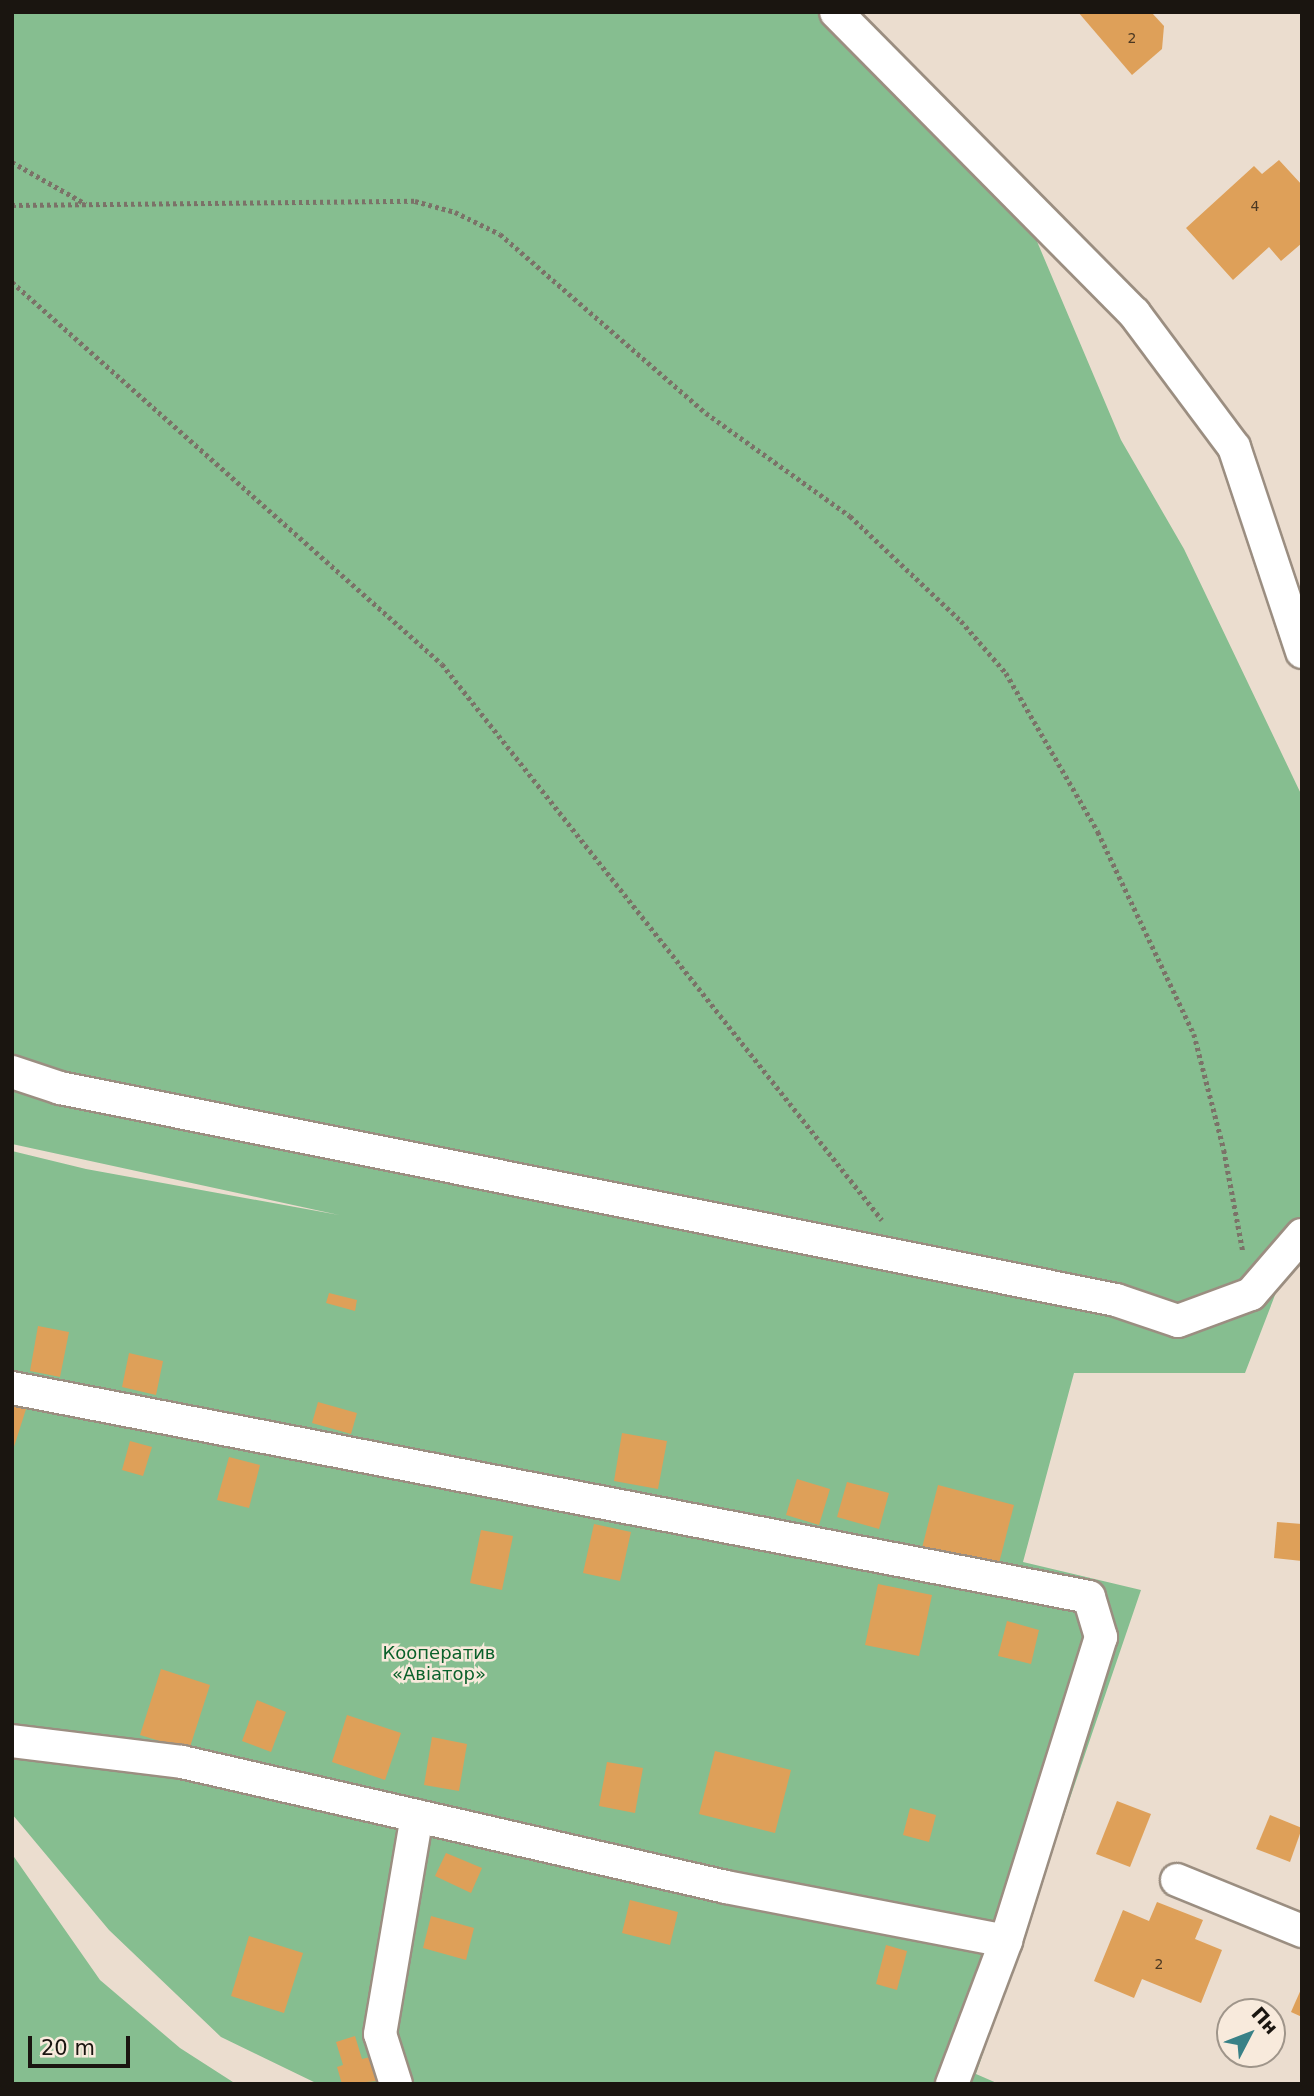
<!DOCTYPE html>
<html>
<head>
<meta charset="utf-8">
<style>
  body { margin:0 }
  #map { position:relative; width:1314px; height:2096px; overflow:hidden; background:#ebddcf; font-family:"DejaVu Sans",sans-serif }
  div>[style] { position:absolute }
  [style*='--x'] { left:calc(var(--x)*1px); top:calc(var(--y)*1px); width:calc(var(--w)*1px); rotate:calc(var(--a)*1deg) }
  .green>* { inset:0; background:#86be90 }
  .building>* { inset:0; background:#dea059 }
  .path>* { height:4.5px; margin-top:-2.25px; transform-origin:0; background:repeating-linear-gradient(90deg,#7b7268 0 3.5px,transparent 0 7px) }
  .roads { filter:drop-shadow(2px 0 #9b8e81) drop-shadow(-2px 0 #9b8e81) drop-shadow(0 2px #9b8e81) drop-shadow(0 -2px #9b8e81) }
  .street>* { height:32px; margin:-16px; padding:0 16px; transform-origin:16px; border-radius:16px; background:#fff }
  span { translate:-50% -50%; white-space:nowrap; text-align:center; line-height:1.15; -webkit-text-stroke:5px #f8eadc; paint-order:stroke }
  .number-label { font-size:14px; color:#4b3822 }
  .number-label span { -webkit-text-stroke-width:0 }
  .park-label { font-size:18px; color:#0b612b }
  .frame { position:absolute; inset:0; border:14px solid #1a1510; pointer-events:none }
  .north { position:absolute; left:1216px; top:1998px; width:70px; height:70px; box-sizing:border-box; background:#f8eadc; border:2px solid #9f958a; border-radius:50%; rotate:48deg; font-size:19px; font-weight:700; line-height:28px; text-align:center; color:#1a1510 }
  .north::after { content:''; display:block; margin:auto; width:24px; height:32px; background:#398187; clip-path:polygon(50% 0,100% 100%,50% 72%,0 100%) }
  .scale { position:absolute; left:28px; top:2036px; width:102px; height:32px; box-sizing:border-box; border:4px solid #1a1510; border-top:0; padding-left:9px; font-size:21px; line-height:24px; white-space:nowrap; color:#1a1510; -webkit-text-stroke:5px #f8eadc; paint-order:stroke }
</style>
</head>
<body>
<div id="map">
  <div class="green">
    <i style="clip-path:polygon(12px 12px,829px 12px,1036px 239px,1121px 440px,1184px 549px,1302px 796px,1302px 1225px,1245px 1373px,1074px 1373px,1023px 1562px,1141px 1590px,976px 2074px,999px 2084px,318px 2084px,221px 2037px,109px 1930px,12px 1814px,12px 1151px,86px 1169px,339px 1215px,12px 1144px)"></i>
    <i style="clip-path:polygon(12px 1854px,100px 1980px,180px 2048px,236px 2084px,12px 2084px)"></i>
  </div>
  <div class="building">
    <i style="clip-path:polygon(1078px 12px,1152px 13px,1164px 26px,1162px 49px,1132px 75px)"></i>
    <i style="clip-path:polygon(1279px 160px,1302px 185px,1302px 243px,1281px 261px,1269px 247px,1233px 280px,1186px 228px,1254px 166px,1262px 174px)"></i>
    <i style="clip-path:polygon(329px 1293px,357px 1300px,355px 1311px,326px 1303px)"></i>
    <i style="clip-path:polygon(38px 1326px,69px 1332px,60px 1377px,30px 1371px)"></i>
    <i style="clip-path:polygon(129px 1353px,163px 1361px,156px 1395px,122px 1387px)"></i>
    <i style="clip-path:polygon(12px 1401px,27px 1406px,13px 1450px,12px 1450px)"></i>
    <i style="clip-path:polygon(318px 1402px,357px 1413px,351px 1434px,312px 1423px)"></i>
    <i style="clip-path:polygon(622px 1433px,667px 1441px,658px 1489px,614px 1481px)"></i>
    <i style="clip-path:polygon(130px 1441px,152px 1447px,143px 1476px,122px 1470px)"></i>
    <i style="clip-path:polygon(229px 1457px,260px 1465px,249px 1508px,217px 1500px)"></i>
    <i style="clip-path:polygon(797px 1479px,830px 1489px,819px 1525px,786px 1515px)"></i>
    <i style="clip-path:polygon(847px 1482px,889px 1493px,879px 1529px,837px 1517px)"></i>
    <i style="clip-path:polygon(938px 1485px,1014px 1505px,998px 1567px,922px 1548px)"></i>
    <i style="clip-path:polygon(1277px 1522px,1302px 1524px,1302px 1561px,1274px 1558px)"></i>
    <i style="clip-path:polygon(594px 1524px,631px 1532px,620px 1581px,583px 1573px)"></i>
    <i style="clip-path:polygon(481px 1530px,513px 1536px,502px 1590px,470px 1583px)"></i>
    <i style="clip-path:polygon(878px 1584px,932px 1595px,919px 1656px,865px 1645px)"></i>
    <i style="clip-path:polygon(1007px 1621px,1039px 1630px,1031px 1664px,998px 1656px)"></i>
    <i style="clip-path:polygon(161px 1669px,210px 1685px,189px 1750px,140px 1735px)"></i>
    <i style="clip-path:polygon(257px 1700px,286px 1712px,271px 1752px,242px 1741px)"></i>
    <i style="clip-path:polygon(347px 1715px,401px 1733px,385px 1780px,332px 1762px)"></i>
    <i style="clip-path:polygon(432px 1737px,467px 1744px,459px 1791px,424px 1785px)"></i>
    <i style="clip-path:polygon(715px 1751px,791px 1770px,775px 1833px,699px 1814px)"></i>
    <i style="clip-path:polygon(607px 1762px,643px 1768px,635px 1813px,599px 1806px)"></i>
    <i style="clip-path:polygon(1117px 1801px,1151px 1814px,1130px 1867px,1096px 1854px)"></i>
    <i style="clip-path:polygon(910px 1808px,936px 1815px,929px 1842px,903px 1835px)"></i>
    <i style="clip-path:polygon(1270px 1815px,1302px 1828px,1290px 1862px,1256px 1849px)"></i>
    <i style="clip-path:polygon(446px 1853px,482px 1868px,471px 1893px,435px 1876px)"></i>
    <i style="clip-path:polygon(630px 1900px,678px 1912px,670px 1945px,622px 1933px)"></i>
    <i style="clip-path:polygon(1157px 1902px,1203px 1920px,1195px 1939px,1222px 1950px,1201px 2003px,1142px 1979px,1134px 1998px,1094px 1981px,1123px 1910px,1149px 1921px)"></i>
    <i style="clip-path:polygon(431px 1916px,474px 1928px,466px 1960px,423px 1948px)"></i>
    <i style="clip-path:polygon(249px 1936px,303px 1953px,284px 2013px,231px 1996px)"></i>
    <i style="clip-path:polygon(886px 1945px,907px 1951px,897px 1990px,876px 1984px)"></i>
    <i style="clip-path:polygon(1302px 1987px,1302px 2017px,1291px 2012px)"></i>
    <i style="clip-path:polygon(355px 2036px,362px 2059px,370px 2057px,378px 2081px,342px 2084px,337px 2067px,343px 2065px,336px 2042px)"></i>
  </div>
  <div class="path">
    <i style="--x:12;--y:162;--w:85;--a:29.6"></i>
    <i style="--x:12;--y:205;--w:403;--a:-0.6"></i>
    <i style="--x:415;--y:201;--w:41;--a:15.4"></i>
    <i style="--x:455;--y:212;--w:50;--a:26.1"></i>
    <i style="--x:500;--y:234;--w:273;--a:41"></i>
    <i style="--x:706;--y:413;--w:177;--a:35.6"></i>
    <i style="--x:850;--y:516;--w:153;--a:43.4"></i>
    <i style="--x:961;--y:621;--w:69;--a:49.1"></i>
    <i style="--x:1006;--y:673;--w:184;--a:59.9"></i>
    <i style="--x:1098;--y:832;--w:224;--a:64.6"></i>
    <i style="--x:1194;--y:1034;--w:120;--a:75.5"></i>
    <i style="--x:1224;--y:1150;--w:104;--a:79.4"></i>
    <i style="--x:12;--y:282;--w:575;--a:41.62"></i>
    <i style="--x:442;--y:664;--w:709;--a:51.64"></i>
  </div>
  <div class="roads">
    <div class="street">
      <i style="--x:836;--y:12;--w:424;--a:45.3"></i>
      <i style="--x:1134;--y:313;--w:167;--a:53.3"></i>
      <i style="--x:1234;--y:447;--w:216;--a:71.6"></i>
      <i style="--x:12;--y:1072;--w:51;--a:18.4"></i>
      <i style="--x:60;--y:1088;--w:1077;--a:11.35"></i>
      <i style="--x:1116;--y:1300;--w:65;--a:18.7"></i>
      <i style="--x:1178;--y:1321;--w:78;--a:-20.3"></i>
      <i style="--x:1251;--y:1294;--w:78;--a:-49.2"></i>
      <i style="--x:12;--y:1388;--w:1097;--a:10.98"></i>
      <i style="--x:1089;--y:1597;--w:42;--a:73.3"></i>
      <i style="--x:1101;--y:1637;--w:318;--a:107.4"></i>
      <i style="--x:1006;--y:1941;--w:153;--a:110.7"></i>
      <i style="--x:12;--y:1741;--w:171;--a:7"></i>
      <i style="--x:182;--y:1762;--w:558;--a:12.94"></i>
      <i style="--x:726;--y:1887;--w:285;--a:10.9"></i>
      <i style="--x:1177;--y:1880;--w:135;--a:22.2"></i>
      <i style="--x:396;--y:2084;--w:52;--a:-107.7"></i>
      <i style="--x:380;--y:2034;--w:221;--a:-80.4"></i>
    </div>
  </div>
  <div class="number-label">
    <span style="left:1132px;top:38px">2</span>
    <span style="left:1255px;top:206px">4</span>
    <span style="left:1159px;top:1964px">2</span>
  </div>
  <div class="park-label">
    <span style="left:439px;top:1664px">Кооператив<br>«Авіатор»</span>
  </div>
  <div class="frame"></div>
  <div class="north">Пн</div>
  <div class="scale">20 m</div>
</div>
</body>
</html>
